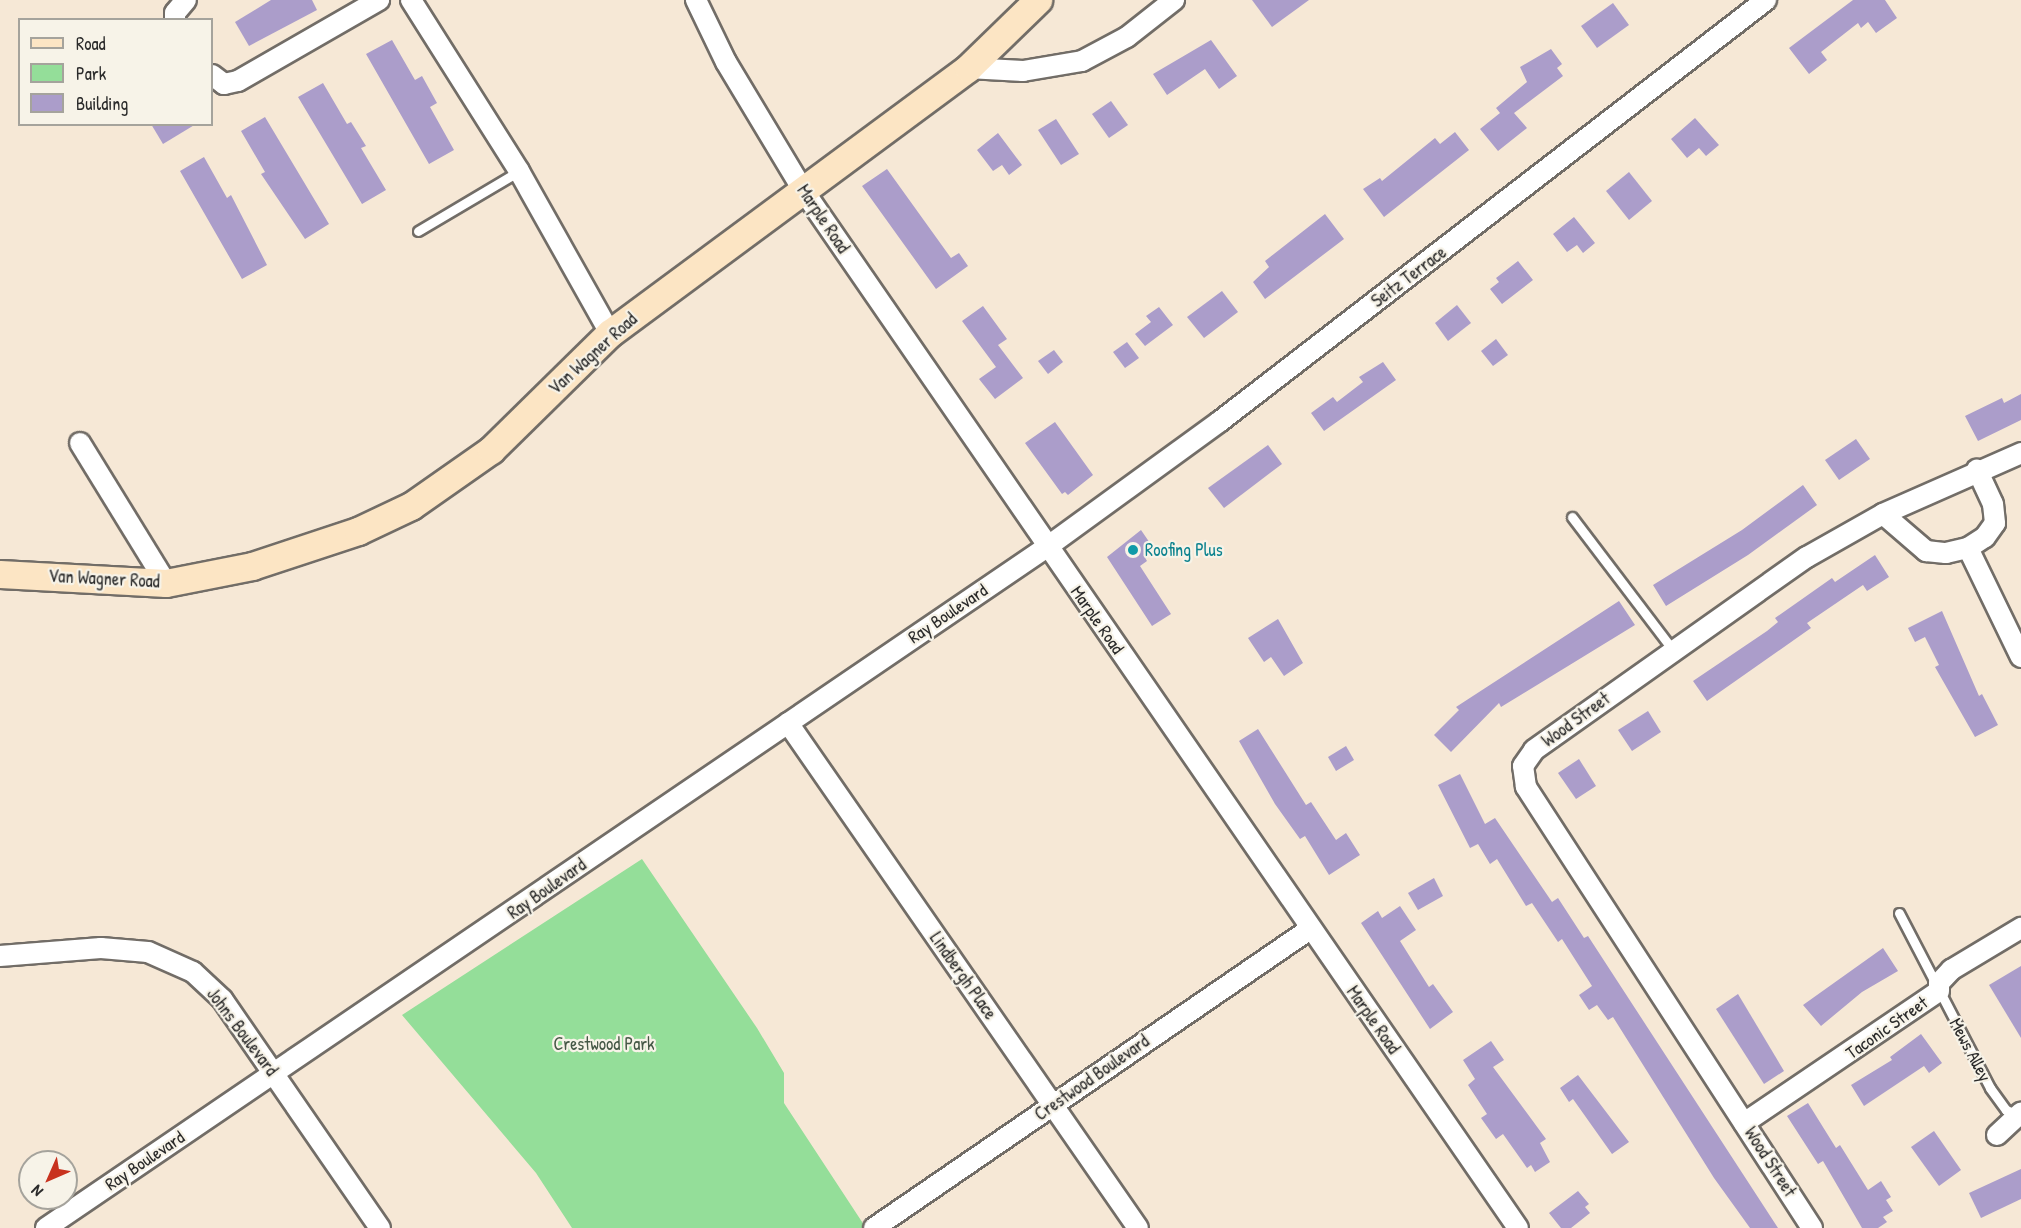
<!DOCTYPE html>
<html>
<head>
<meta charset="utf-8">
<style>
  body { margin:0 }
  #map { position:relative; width:2021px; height:1228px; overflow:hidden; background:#f6e8d6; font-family:"Patrick Hand",sans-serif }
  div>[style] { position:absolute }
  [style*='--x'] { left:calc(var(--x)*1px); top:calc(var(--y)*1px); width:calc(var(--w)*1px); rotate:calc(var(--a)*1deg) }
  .green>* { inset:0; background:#94de99 }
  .building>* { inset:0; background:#ab9dca }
  .roads { filter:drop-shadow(2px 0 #726d67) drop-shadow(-2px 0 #726d67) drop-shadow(0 2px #726d67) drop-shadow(0 -2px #726d67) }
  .lane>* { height:9px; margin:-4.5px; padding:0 4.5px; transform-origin:4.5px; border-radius:4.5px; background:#fff }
  .street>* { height:20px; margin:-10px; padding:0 10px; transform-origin:10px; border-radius:10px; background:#fff }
  .secondary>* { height:27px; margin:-13.5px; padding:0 13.5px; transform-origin:13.5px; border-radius:13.5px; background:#fce5c4 }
  .dots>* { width:16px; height:16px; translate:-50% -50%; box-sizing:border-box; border:3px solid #f7f3e8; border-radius:50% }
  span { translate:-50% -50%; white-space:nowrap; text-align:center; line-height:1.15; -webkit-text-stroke:4.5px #f7f3e8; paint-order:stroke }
  .street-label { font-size:18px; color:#2b2b2b }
  .culture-label { font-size:18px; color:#0d838f }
  .left { translate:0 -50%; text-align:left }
  .park-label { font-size:18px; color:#455846 }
  .legend { position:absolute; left:18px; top:18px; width:195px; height:108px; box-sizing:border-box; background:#f7f3e8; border:2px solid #a5a39c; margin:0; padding:8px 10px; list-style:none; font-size:18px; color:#2b2b2b }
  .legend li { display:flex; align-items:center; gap:12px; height:30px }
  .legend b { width:30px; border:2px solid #a5a39c }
  .north { position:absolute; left:18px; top:1150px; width:60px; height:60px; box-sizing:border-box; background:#f7f3e8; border:2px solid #a5a39c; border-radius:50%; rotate:225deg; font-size:16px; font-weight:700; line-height:24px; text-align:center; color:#2b2b2b }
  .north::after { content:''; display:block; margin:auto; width:21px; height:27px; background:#c8321e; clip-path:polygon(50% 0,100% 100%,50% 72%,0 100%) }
</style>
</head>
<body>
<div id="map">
  <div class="green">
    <i style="clip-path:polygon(642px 859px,757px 1028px,784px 1073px,784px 1103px,866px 1228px,572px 1228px,536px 1173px,402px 1015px)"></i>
  </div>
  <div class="building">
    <i style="clip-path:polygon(271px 0,312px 0,317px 10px,249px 46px,235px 22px)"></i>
    <i style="clip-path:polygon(1252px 0,1309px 0,1272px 27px)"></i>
    <i style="clip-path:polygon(1853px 0,1885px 0,1897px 18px,1876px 33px,1868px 22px,1861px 28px,1858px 23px,1821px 52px,1827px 60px,1809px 74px,1789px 48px)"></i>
    <i style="clip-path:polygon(1613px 3px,1629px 25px,1597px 48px,1581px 26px)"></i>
    <i style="clip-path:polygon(392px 40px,415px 80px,422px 76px,437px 103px,430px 107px,454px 150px,429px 164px,366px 54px)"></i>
    <i style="clip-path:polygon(1211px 40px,1237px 76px,1219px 89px,1205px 69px,1167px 95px,1153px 74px)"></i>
    <i style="clip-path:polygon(1551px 49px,1562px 64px,1557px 68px,1563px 76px,1514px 113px,1527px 128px,1498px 151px,1480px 129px,1500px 113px,1496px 108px,1527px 82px,1520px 67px)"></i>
    <i style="clip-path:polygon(323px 83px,347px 124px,351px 122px,366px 146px,361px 148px,386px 190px,362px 204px,298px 97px)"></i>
    <i style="clip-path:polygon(1111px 101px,1128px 125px,1109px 138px,1092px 114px)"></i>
    <i style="clip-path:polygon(265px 117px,329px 224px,305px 239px,261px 174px,265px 172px,241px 131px)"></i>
    <i style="clip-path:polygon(1695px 118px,1719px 145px,1706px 156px,1699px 148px,1687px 158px,1671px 139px)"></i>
    <i style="clip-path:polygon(1056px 119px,1079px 154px,1061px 165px,1038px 130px)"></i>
    <i style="clip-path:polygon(151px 124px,196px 124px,163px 144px)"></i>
    <i style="clip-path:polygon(1455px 132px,1469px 150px,1384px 217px,1363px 189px,1380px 178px,1382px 181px,1435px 138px,1440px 144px)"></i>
    <i style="clip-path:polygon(998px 133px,1022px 165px,1009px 175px,1002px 165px,993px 171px,977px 150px)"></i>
    <i style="clip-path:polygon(204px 157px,227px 198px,231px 195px,267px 265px,242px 279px,180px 171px)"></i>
    <i style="clip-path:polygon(887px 169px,951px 258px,959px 253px,968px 266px,936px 289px,862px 186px)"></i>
    <i style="clip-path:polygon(1629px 172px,1652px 201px,1629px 220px,1606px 191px)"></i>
    <i style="clip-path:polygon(1325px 214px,1344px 239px,1265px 299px,1253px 282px,1269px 267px,1265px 261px)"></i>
    <i style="clip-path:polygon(1574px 217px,1595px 243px,1583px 253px,1577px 245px,1567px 252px,1553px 234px)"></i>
    <i style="clip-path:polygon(1518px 261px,1533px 280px,1502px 304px,1490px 289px,1499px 282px,1496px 278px)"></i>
    <i style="clip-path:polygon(1222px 291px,1238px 312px,1204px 338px,1187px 317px)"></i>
    <i style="clip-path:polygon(1457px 305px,1471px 323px,1448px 341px,1435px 323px)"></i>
    <i style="clip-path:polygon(983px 306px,1007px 339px,998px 345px,1023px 378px,995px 399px,979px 379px,996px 367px,962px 321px)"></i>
    <i style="clip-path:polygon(1159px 307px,1173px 325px,1145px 346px,1135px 334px,1151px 322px,1146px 316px)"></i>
    <i style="clip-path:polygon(1496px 339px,1508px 355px,1493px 366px,1481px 351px)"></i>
    <i style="clip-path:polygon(1127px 342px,1139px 358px,1125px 368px,1113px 352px)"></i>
    <i style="clip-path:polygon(1054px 350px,1063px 362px,1048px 374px,1038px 361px)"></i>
    <i style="clip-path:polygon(1383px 362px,1396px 380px,1324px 431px,1311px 413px,1333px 397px,1337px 402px,1363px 382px,1359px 377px)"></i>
    <i style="clip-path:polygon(2021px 394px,2021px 420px,1978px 441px,1965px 416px,2002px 398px,2004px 403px)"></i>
    <i style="clip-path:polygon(1055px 422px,1093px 475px,1068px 495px,1065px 492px,1062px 494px,1025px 443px)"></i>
    <i style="clip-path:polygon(1856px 439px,1870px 459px,1839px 480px,1825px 460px)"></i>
    <i style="clip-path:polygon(1268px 445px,1282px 464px,1224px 508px,1208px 488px)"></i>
    <i style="clip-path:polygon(1803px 485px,1817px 505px,1748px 555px,1666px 606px,1653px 585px,1742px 530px)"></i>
    <i style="clip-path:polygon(1141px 530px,1154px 549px,1144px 556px,1147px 561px,1140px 566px,1171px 614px,1152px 626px,1107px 557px)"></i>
    <i style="clip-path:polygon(1875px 555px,1889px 577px,1867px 591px,1863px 585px,1807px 623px,1811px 628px,1707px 701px,1693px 681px,1767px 631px,1778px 622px,1775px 618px,1832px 578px,1835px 582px)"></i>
    <i style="clip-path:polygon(1619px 601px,1635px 625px,1501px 707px,1499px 703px,1451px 752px,1434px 735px,1459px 710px,1456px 707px)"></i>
    <i style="clip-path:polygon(1942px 611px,1979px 696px,1982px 694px,1998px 725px,1975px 737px,1935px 667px,1939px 665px,1925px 637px,1915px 642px,1908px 628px)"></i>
    <i style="clip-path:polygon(1278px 619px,1303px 663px,1284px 676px,1271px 657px,1264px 662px,1248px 638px)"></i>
    <i style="clip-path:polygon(1648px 711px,1661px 732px,1632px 751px,1618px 730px)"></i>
    <i style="clip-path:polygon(1258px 729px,1306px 805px,1311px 802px,1336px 840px,1346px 833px,1360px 855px,1329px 875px,1305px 836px,1300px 839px,1275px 804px,1239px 741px)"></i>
    <i style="clip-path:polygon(1346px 746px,1354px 760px,1336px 771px,1328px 757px)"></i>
    <i style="clip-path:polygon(1579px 759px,1596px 786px,1576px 799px,1558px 773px)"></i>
    <i style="clip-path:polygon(1460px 774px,1485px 824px,1495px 818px,1552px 902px,1558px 898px,1584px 938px,1588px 936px,1778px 1228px,1750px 1228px,1714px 1178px,1613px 1017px,1608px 1020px,1597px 1005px,1589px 1010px,1579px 995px,1592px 986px,1562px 939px,1558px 942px,1532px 903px,1526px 906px,1497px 859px,1490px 864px,1478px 844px,1470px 848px,1438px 785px)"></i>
    <i style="clip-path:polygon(1434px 878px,1443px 896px,1418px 910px,1408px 893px)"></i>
    <i style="clip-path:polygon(1400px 906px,1416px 930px,1400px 941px,1429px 987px,1433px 984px,1453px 1012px,1430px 1029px,1361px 923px,1378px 911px,1382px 918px)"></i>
    <i style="clip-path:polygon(1883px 948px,1898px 971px,1862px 992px,1821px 1026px,1803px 1005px)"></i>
    <i style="clip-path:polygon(2021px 966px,2021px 1038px,1989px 985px)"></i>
    <i style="clip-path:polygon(1738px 994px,1784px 1071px,1764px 1084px,1716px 1009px)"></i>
    <i style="clip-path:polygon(1921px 1034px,1942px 1063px,1929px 1073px,1924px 1066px,1864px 1106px,1851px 1085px,1892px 1060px,1890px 1057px)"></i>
    <i style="clip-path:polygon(1491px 1041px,1504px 1060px,1493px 1067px,1546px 1139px,1540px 1143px,1550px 1162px,1535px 1172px,1531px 1165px,1527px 1168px,1503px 1134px,1496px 1139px,1481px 1118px,1487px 1114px,1468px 1085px,1475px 1079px,1463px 1060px)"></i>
    <i style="clip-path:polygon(1578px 1075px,1629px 1142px,1612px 1154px,1573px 1099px,1569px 1102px,1560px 1088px)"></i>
    <i style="clip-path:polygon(1808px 1103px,1836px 1148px,1840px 1145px,1868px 1190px,1881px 1181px,1891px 1197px,1886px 1200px,1893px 1211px,1883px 1217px,1887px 1222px,1878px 1228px,1862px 1228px,1823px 1161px,1818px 1164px,1787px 1116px)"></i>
    <i style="clip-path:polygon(1934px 1131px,1961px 1170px,1939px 1186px,1911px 1147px)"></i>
    <i style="clip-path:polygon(2021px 1169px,2021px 1199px,1981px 1218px,1969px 1193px)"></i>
    <i style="clip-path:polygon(1578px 1191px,1589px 1204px,1585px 1207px,1590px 1213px,1571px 1228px,1561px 1228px,1549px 1213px)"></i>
  </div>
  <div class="roads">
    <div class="lane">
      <i style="--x:418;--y:231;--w:117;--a:-30.7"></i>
      <i style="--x:1572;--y:517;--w:167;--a:52.8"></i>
      <i style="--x:1899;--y:913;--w:197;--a:62.5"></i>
      <i style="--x:1990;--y:1088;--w:27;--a:54"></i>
      <i style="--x:2006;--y:1110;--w:13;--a:23"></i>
    </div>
    <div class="street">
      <i style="--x:411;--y:0;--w:202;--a:57.7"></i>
      <i style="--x:519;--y:171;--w:186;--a:60.7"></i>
      <i style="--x:696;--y:0;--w:69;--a:64.2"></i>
      <i style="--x:726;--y:62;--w:149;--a:59"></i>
      <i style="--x:803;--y:190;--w:1260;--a:55.44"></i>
      <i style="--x:175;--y:20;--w:7;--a:-90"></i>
      <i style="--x:175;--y:13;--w:17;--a:-50"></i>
      <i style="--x:968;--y:68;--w:55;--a:3.1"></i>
      <i style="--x:1023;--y:71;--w:60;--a:-9.6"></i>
      <i style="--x:1082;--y:61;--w:51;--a:-28.1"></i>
      <i style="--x:1127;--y:37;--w:60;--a:-38.2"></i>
      <i style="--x:212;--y:75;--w:15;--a:37"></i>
      <i style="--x:224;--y:84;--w:14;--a:-12"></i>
      <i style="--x:238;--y:81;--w:163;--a:-29.9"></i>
      <i style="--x:80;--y:443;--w:164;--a:58.4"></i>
      <i style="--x:1883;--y:514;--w:57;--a:40.7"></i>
      <i style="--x:1926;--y:551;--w:20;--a:6"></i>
      <i style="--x:1946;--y:553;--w:23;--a:-13"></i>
      <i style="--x:1968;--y:548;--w:20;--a:-33"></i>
      <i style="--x:1985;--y:537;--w:17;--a:-54"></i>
      <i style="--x:1995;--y:523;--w:19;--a:-96"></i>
      <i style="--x:1993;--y:504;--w:38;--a:-115"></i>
      <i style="--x:1968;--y:548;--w:121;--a:64.1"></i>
      <i style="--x:788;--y:723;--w:614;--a:55.28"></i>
      <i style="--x:0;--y:956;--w:101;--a:-4.5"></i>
      <i style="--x:101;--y:948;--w:47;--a:4.9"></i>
      <i style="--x:148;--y:952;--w:49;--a:24"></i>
      <i style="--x:193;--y:972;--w:40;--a:43"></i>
      <i style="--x:222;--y:999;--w:278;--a:55.4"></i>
      <i style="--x:1744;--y:1123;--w:235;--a:-34.1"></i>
      <i style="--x:1939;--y:991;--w:8;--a:-90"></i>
      <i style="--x:1939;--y:983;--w:18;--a:-47"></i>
      <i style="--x:1951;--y:970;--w:82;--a:-31"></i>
      <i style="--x:1997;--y:1135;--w:33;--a:-43"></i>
      <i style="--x:46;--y:1228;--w:1211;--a:-34.23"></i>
      <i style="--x:1047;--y:547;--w:213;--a:-36"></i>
      <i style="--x:1219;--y:422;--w:691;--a:-37.65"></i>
      <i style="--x:874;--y:1228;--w:529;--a:-34.44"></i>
      <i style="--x:1812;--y:1228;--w:526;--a:-122.96"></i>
      <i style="--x:1526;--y:787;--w:21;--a:-98"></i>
      <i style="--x:1523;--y:766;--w:19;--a:-55"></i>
      <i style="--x:1534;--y:750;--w:334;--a:-35.3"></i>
      <i style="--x:1807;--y:557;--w:87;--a:-29.5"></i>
      <i style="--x:1883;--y:514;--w:151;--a:-23.8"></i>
    </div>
    <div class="secondary">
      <i style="--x:0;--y:574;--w:166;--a:3.1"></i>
      <i style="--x:166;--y:583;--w:88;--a:-11.2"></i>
      <i style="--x:252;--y:566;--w:112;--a:-18.3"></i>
      <i style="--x:358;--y:531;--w:59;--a:-25.3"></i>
      <i style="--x:411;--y:506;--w:98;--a:-35"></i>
      <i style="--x:491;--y:450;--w:167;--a:-44.5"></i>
      <i style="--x:610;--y:333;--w:445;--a:-36.5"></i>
      <i style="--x:968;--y:68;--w:98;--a:-44.2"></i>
    </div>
  </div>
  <div class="dots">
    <i style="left:1133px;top:550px;background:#0f9aa8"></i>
  </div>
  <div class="street-label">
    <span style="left:823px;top:219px;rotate:56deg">Marple Road</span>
    <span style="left:1409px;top:277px;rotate:-37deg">Seitz Terrace</span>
    <span style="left:593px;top:354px;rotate:-42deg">Van Wagner Road</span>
    <span style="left:104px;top:579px;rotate:3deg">Van Wagner Road</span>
    <span style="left:948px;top:614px;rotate:-34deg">Ray Boulevard</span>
    <span style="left:1097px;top:620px;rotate:55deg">Marple Road</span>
    <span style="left:1576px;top:720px;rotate:-36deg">Wood Street</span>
    <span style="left:547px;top:889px;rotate:-35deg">Ray Boulevard</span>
    <span style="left:963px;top:976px;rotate:55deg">Lindbergh Place</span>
    <span style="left:1373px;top:1020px;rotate:55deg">Marple Road</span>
    <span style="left:1887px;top:1028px;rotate:-35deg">Taconic Street</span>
    <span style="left:242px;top:1032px;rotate:53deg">Johns Boulevard</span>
    <span style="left:1970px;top:1050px;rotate:62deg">Mews Alley</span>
    <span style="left:1092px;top:1078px;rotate:-35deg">Crestwood Boulevard</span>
    <span style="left:145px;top:1161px;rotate:-34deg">Ray Boulevard</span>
    <span style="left:1770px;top:1162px;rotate:57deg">Wood Street</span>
  </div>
  <div class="culture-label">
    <span class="left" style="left:1145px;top:550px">Roofing Plus</span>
  </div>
  <div class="park-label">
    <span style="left:604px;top:1044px">Crestwood Park</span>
  </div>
  <ul class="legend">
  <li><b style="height:8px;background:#fce5c4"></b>Road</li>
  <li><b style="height:16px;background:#94de99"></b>Park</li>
  <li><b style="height:16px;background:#ab9dca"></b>Building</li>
  </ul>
  <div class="north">N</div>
</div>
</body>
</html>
